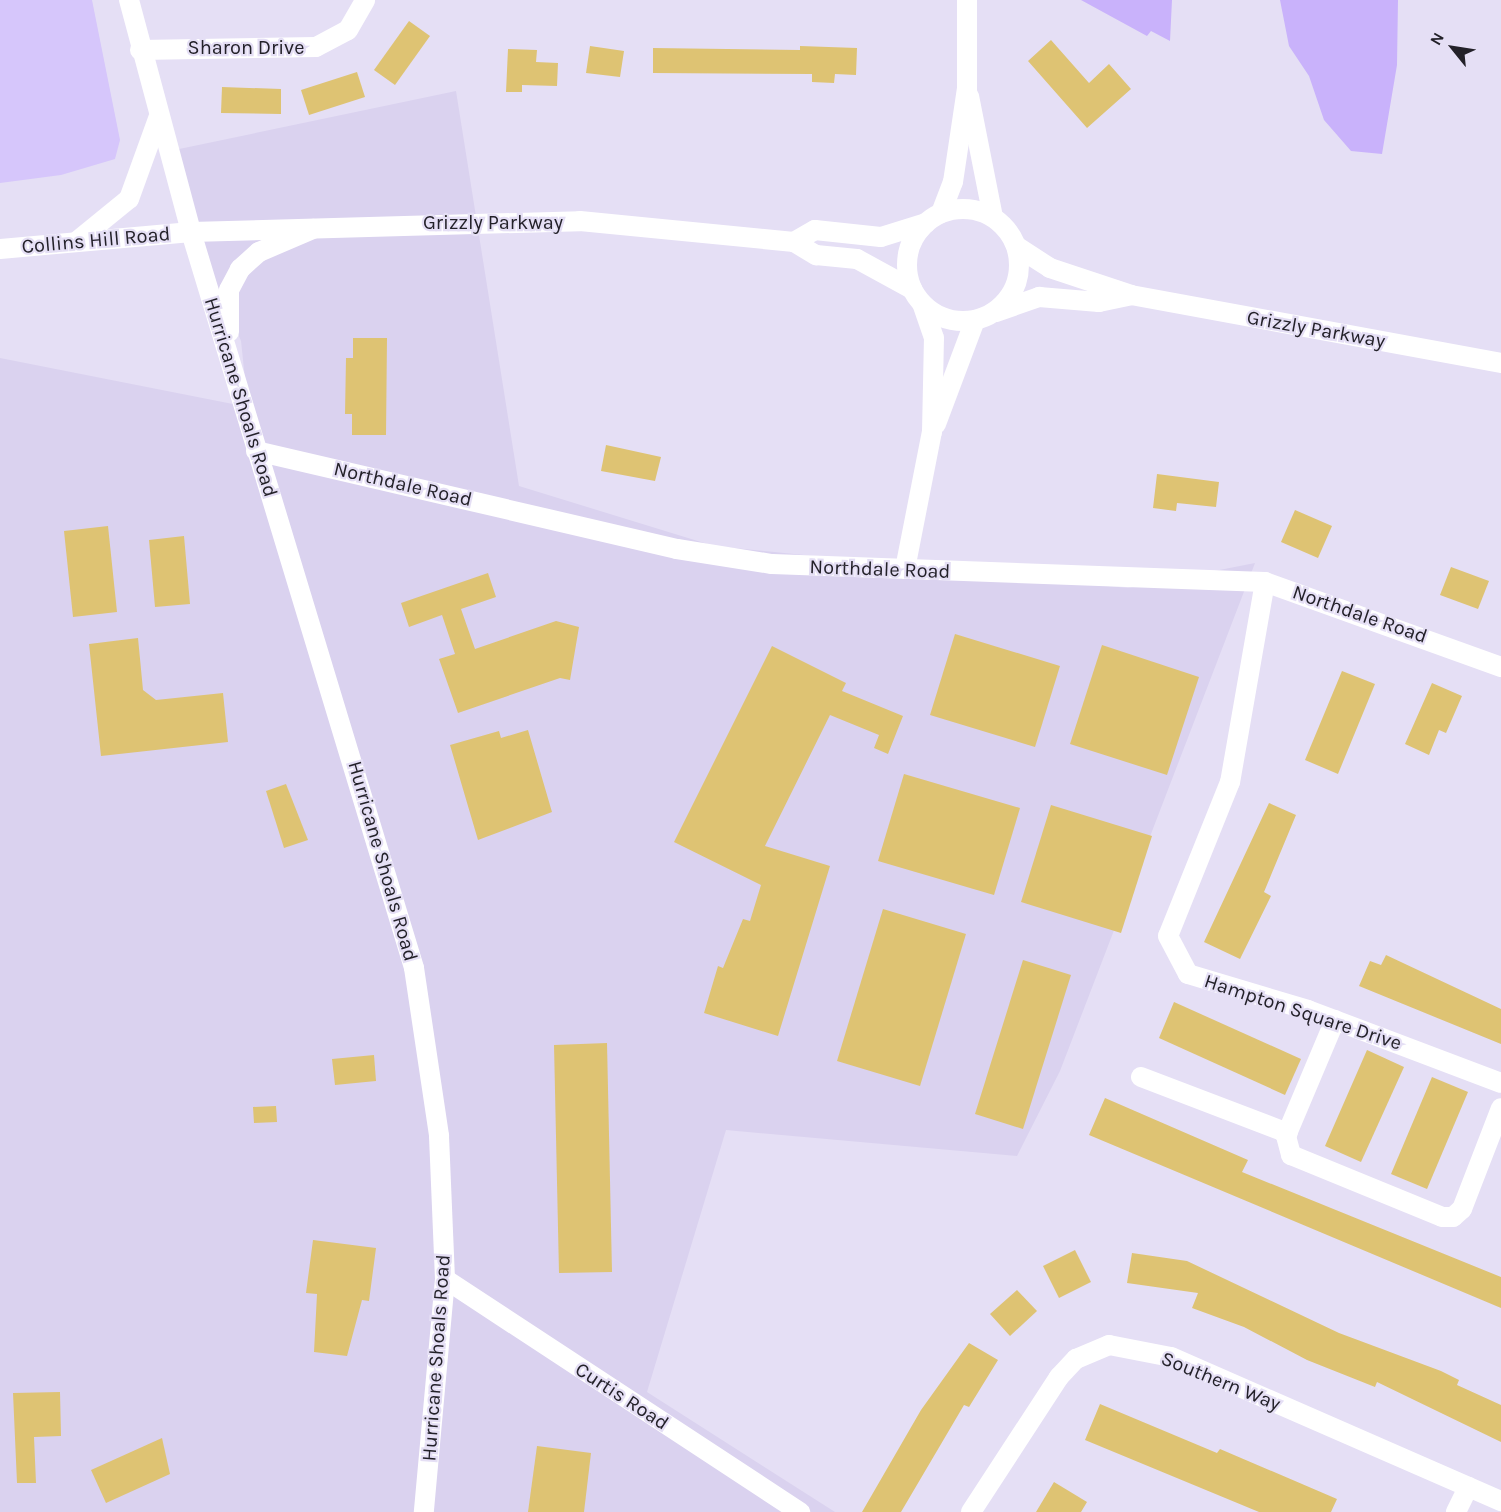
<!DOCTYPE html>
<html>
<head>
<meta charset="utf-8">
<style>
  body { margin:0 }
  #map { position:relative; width:1501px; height:1512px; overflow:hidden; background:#e5dff5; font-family:Karla,sans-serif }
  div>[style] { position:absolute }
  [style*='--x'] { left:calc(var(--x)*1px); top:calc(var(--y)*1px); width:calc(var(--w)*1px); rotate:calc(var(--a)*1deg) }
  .built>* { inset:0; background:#dad2ef }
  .green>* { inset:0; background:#d6c6fb }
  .water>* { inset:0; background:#c9b2fb }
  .building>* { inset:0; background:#dec373 }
  .minor>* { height:20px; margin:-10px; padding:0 10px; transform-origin:10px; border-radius:10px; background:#fff }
  .minor>.ring { margin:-10px; padding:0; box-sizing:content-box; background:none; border:20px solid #fff; border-radius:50% }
  span { translate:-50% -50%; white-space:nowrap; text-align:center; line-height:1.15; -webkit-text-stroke:4.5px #e5dff5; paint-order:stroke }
  .street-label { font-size:20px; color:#232129 }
  .north { position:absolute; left:1423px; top:18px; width:60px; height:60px; -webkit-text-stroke:4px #e5dff5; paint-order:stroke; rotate:300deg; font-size:16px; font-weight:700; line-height:24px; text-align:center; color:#232129 }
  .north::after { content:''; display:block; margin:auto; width:21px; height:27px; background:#232129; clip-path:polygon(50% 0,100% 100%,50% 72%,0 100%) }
</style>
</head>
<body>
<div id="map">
  <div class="built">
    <i style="clip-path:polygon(456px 91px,519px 486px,714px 546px,1128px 588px,1255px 563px,1060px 1071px,1017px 1156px,726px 1130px,647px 1392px,835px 1512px,0 1512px,0 358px,248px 407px,241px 341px,160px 153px)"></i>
  </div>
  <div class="green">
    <i style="clip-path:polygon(0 0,92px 0,120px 140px,115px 159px,61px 175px,0 183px)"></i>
  </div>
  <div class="water">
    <i style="clip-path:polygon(1081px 0,1172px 0,1170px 41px,1151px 31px,1147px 36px)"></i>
    <i style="clip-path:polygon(1280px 0,1398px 0,1397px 65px,1382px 154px,1351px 151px,1324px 120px,1309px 76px,1289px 46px)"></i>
  </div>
  <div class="building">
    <i style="clip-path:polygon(409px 21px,430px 36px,395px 85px,374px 70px)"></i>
    <i style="clip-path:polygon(1051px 40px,1089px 83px,1109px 64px,1131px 89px,1087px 128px,1028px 61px)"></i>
    <i style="clip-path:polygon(590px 46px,624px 51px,620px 77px,586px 73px)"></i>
    <i style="clip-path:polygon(800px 46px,857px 48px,856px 75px,835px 74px,834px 83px,812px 82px,812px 74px,653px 73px,653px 48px,800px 50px)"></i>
    <i style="clip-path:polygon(508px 49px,537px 50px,536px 62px,558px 63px,557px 86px,522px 85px,522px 92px,506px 92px)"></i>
    <i style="clip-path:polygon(357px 72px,365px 97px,309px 115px,301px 90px)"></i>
    <i style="clip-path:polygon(222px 87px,281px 89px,281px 114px,221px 113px)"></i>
    <i style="clip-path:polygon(353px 338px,387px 338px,386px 435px,352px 435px,352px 414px,345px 414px,346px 358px,353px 358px)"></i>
    <i style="clip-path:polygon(606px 445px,661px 457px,655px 481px,601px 471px)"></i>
    <i style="clip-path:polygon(1157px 474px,1219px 482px,1216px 507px,1177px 503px,1176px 511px,1153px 508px)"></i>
    <i style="clip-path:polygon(1295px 510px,1332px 526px,1318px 558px,1281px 542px)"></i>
    <i style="clip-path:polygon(108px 526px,117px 612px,73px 617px,64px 531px)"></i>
    <i style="clip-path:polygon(184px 536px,190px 604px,155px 607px,149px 540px)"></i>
    <i style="clip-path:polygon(1451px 567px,1489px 581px,1478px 609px,1440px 595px)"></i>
    <i style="clip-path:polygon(488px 573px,496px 597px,461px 609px,475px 649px,556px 621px,579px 627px,570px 680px,560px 678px,458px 713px,439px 659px,455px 654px,442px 615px,409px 627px,401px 603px)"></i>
    <i style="clip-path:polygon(955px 634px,1060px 666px,1035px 747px,930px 715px)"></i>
    <i style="clip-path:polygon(138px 638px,143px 690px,156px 700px,223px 693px,228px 742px,101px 756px,89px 644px)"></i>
    <i style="clip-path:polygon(1102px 645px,1199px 677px,1167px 775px,1070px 744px)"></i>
    <i style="clip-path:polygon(772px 646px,846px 683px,842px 691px,903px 716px,888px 754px,874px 748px,879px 735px,830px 715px,765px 846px,830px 866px,778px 1036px,704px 1013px,718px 966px,723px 968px,743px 919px,750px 921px,761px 885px,674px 842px)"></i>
    <i style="clip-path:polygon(1342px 671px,1375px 684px,1338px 774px,1305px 760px)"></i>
    <i style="clip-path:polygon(1432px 683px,1462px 696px,1446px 733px,1439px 730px,1429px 755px,1405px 744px)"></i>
    <i style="clip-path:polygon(528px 730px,552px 812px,478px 840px,450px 745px,499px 731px,501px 738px)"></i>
    <i style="clip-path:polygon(904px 774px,1020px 808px,994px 895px,878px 861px)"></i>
    <i style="clip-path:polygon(286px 784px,308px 840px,284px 848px,266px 791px)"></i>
    <i style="clip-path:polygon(1269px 803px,1296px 815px,1264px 892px,1271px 896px,1240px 959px,1204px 942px)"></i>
    <i style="clip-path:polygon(1051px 805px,1152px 836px,1121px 933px,1021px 902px)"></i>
    <i style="clip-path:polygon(883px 909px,966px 934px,920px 1086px,837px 1061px)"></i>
    <i style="clip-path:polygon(1386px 955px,1501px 1009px,1501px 1044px,1359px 986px,1370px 961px,1381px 965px)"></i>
    <i style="clip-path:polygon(1023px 960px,1071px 975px,1023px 1129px,975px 1114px)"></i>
    <i style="clip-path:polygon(1174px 1002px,1301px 1059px,1285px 1095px,1159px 1038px)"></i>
    <i style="clip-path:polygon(607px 1043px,612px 1272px,559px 1273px,554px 1045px)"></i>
    <i style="clip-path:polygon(1367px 1050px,1404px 1067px,1361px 1162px,1325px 1146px)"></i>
    <i style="clip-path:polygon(374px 1055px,376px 1081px,335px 1085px,332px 1059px)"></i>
    <i style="clip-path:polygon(1432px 1077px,1468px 1092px,1427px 1189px,1391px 1174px)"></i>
    <i style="clip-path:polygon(1105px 1098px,1248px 1160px,1242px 1172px,1501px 1277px,1501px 1308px,1089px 1135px)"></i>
    <i style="clip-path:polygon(276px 1106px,277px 1122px,254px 1123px,253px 1107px)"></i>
    <i style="clip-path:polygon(313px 1240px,376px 1248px,369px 1301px,362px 1300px,347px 1356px,314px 1352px,317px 1294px,306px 1293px)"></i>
    <i style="clip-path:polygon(1075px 1250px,1091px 1282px,1059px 1298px,1043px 1266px)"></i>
    <i style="clip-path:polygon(1132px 1253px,1187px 1261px,1339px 1333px,1441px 1371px,1459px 1380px,1457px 1385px,1501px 1405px,1501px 1442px,1377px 1382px,1375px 1387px,1307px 1360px,1244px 1327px,1192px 1308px,1198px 1293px,1127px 1283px)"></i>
    <i style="clip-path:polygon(1017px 1290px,1037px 1311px,1010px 1336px,990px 1314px)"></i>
    <i style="clip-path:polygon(969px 1343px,998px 1360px,969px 1407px,964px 1405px,901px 1512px,862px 1512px,921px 1410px)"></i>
    <i style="clip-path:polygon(60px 1392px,61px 1436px,34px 1437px,36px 1483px,17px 1483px,13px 1393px)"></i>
    <i style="clip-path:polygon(1100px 1404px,1217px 1453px,1220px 1449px,1337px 1499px,1331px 1512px,1259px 1512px,1085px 1440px)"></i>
    <i style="clip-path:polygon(162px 1438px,170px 1474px,106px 1503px,91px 1470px)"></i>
    <i style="clip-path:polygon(537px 1446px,591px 1453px,584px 1512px,528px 1512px)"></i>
    <i style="clip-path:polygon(1054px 1482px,1087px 1502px,1081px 1512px,1036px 1512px)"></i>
  </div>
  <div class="minor">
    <i style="--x:129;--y:0;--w:240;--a:75"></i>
    <i style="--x:191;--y:232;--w:769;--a:73.14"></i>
    <i style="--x:414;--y:968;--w:170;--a:81.5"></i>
    <i style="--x:439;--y:1136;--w:143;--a:87.6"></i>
    <i style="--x:445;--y:1279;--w:234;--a:95.2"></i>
    <i style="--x:140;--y:50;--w:176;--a:-1"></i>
    <i style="--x:316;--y:47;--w:36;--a:-28"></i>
    <i style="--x:348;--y:30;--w:34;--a:-60"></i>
    <i style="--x:969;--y:96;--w:123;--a:78.8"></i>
    <i class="ring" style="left:907px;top:209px;width:92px;height:92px"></i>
    <i style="--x:941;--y:213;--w:33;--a:-69"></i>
    <i style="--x:953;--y:182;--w:95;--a:-81.5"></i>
    <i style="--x:967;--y:88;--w:88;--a:-90"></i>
    <i style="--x:76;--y:242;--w:68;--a:-39.1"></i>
    <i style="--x:129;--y:199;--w:88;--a:-70.1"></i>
    <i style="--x:794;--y:242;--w:24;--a:-30"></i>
    <i style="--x:815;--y:230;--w:66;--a:6.1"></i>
    <i style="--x:881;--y:237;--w:47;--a:-17.3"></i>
    <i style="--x:1016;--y:246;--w:40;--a:32.9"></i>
    <i style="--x:1050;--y:268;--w:85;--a:18.4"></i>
    <i style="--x:1131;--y:295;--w:376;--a:10.4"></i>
    <i style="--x:0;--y:249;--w:192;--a:-5.1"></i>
    <i style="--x:191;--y:232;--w:389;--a:-1.6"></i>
    <i style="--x:580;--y:221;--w:215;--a:5.6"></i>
    <i style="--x:794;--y:242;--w:26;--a:31"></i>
    <i style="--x:816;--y:255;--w:41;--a:5.6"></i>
    <i style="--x:857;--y:259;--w:63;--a:28.6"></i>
    <i style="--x:996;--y:312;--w:46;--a:-19.2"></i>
    <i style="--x:1039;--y:297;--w:60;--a:4.8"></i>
    <i style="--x:1099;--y:302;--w:33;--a:-12"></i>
    <i style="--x:229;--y:332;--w:42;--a:-90"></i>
    <i style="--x:229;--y:290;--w:24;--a:-62"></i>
    <i style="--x:240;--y:269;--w:25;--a:-42"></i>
    <i style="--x:259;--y:252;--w:59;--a:-23.1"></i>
    <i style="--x:936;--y:424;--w:111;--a:-69.4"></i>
    <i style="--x:256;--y:451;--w:432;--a:13.1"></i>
    <i style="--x:677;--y:549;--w:96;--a:9"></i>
    <i style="--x:772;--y:564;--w:493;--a:2.1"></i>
    <i style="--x:1265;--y:582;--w:251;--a:19.8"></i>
    <i style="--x:905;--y:569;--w:140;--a:-78.9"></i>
    <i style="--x:932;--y:432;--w:94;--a:-88.8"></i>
    <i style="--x:934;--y:338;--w:36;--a:-109"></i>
    <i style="--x:1265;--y:582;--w:203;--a:99.9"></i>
    <i style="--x:1230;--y:782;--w:166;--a:111.9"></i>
    <i style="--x:1168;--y:936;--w:43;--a:62.2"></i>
    <i style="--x:1188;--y:974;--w:125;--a:16.7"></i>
    <i style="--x:1308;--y:1010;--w:206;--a:20.7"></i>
    <i style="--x:1335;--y:1020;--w:126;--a:112.9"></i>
    <i style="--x:1286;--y:1136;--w:20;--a:75"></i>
    <i style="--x:1291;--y:1155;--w:163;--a:22.3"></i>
    <i style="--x:1442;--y:1217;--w:11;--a:0"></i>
    <i style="--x:1453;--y:1217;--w:12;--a:-42"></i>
    <i style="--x:1462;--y:1209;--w:108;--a:-68.9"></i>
    <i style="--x:1141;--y:1077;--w:157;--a:20.9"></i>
    <i style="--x:445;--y:1279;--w:425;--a:33.3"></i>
    <i style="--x:971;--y:1512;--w:161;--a:-56.9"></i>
    <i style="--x:1059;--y:1377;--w:25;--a:-47"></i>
    <i style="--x:1076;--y:1359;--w:36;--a:-23"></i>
    <i style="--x:1109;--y:1345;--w:63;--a:11"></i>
    <i style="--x:1171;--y:1357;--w:360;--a:23.6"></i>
    <i style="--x:1456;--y:1512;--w:28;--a:-64"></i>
  </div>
  <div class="street-label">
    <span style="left:246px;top:47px">Sharon Drive</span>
    <span style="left:493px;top:222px">Grizzly Parkway</span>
    <span style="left:96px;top:240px;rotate:-5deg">Collins Hill Road</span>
    <span style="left:1316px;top:329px;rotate:10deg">Grizzly Parkway</span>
    <span style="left:241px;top:397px;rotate:73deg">Hurricane Shoals Road</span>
    <span style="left:403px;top:484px;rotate:13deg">Northdale Road</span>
    <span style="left:880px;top:569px;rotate:2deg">Northdale Road</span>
    <span style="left:1360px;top:614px;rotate:19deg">Northdale Road</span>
    <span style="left:383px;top:861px;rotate:74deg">Hurricane Shoals Road</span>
    <span style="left:1303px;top:1012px;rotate:18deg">Hampton Square Drive</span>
    <span style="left:436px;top:1358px;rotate:-86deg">Hurricane Shoals Road</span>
    <span style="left:1221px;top:1381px;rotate:22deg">Southern Way</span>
    <span style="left:622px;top:1396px;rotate:33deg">Curtis Road</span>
  </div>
  <div class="north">N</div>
</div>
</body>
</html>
